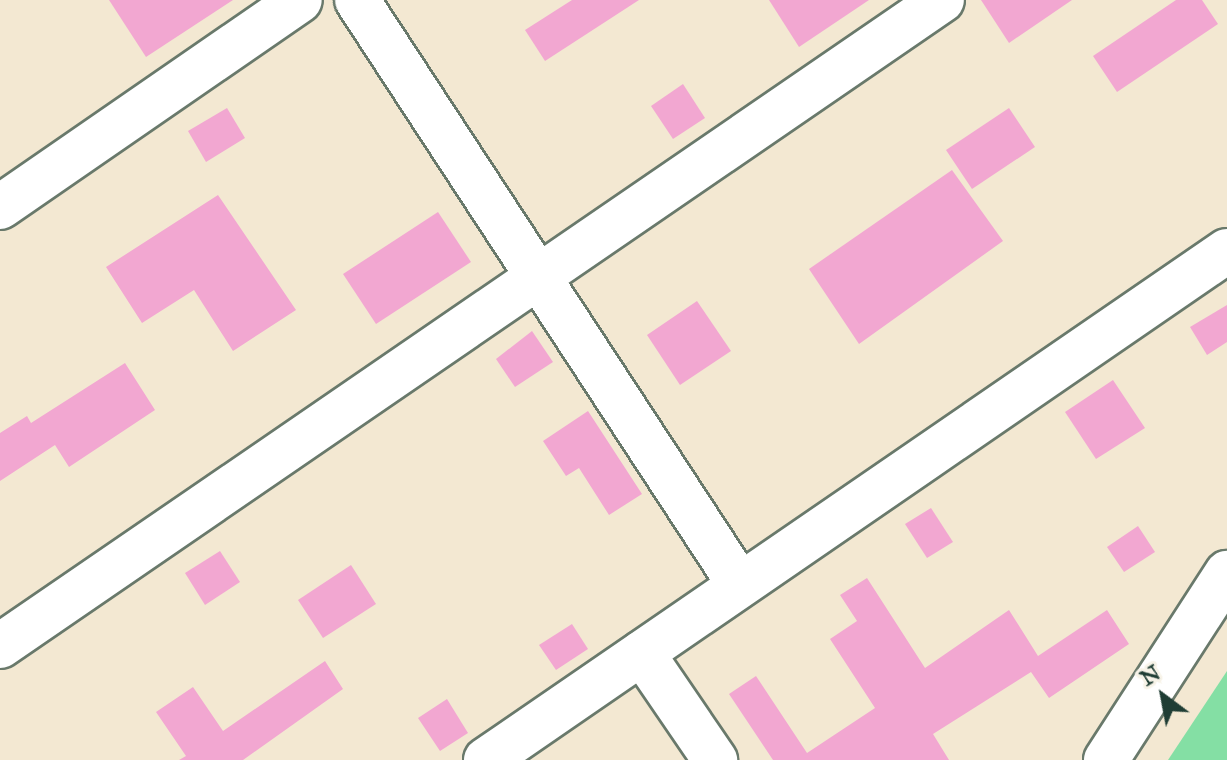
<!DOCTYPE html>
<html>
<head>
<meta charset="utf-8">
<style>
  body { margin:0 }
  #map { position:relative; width:1227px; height:760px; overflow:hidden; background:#f3e8d2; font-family:"IM FELL Great Primer",serif }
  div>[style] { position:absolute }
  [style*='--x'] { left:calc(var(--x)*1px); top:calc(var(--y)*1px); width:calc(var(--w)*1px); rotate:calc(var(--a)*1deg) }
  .green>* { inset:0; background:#84dfa4 }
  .building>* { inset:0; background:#f2a7d1 }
  .roads { filter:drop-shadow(2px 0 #69796b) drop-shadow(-2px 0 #69796b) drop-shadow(0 2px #69796b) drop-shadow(0 -2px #69796b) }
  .minor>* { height:44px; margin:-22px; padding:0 22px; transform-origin:22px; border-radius:22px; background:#fff }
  span { translate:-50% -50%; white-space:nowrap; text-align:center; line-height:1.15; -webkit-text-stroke:6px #f7f3e8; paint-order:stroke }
  .north { position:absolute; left:1123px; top:656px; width:80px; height:80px; -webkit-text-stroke:6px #f7f3e8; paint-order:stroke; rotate:328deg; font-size:22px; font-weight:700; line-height:32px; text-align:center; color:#1f3d34 }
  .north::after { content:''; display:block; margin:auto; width:28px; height:36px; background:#1f3d34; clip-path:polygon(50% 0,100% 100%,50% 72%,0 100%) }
</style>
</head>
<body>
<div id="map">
  <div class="green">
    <i style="clip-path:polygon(1227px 671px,1227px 760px,1168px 760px)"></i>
  </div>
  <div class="building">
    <i style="clip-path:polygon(109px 0,233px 0,146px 57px)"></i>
    <i style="clip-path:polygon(572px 0,639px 0,545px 61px,525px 30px)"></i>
    <i style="clip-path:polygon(769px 0,869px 0,799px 47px)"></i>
    <i style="clip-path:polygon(981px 0,1072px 0,1009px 43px)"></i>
    <i style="clip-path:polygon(1176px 0,1202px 0,1218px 24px,1117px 92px,1093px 56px)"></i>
    <i style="clip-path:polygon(683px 84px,705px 118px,673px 139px,651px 106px)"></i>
    <i style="clip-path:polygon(227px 108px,245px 138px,206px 162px,188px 131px)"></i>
    <i style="clip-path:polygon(1009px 108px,1035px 147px,972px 189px,946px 150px)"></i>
    <i style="clip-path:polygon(952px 170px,1003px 241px,859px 344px,809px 269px)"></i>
    <i style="clip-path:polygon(218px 195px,296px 310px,233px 351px,194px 290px,142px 323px,106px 267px)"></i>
    <i style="clip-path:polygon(438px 212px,471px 262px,376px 324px,343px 274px)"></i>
    <i style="clip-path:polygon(697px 301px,731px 351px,680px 385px,647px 335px)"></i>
    <i style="clip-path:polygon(1227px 305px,1227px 342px,1207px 355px,1190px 327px)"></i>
    <i style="clip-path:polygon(532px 331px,553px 362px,515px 387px,496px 359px)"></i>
    <i style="clip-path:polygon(125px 363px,155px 410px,69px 467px,55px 445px,0 481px,0 433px,27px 416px,31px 423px)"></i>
    <i style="clip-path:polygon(1113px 380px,1145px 428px,1096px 459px,1065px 412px)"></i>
    <i style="clip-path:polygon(588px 411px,642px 494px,609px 515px,579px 468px,566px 476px,543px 441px)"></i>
    <i style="clip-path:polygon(931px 508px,953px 542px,927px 558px,905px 524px)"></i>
    <i style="clip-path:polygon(1138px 526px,1155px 552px,1124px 572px,1107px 547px)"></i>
    <i style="clip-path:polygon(220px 551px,240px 582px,205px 605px,185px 573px)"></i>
    <i style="clip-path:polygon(351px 565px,376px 604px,323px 638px,298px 600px)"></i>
    <i style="clip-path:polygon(867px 578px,925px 668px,1009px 610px,1038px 656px,1107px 610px,1129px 644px,1049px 698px,1031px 672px,933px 734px,949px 760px,773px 760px,729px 694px,756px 676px,807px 753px,875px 708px,830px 639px,857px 621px,840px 595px)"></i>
    <i style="clip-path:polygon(572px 624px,588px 649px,556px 670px,539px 645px)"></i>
    <i style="clip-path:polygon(325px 661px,343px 689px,243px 760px,179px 760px,186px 756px,156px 712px,193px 687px,223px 731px)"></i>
    <i style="clip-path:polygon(447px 699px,468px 733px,440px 751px,418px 718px)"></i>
  </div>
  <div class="roads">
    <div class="minor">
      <i style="--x:357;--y:0;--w:699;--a:56.79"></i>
      <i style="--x:0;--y:207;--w:364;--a:-34.6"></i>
      <i style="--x:0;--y:646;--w:1142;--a:-34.44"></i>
      <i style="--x:642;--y:653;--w:130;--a:55.7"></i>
      <i style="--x:486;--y:760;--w:899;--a:-34.49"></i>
      <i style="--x:1106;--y:760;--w:223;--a:-57.1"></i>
    </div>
  </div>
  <div class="north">N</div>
</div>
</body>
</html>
